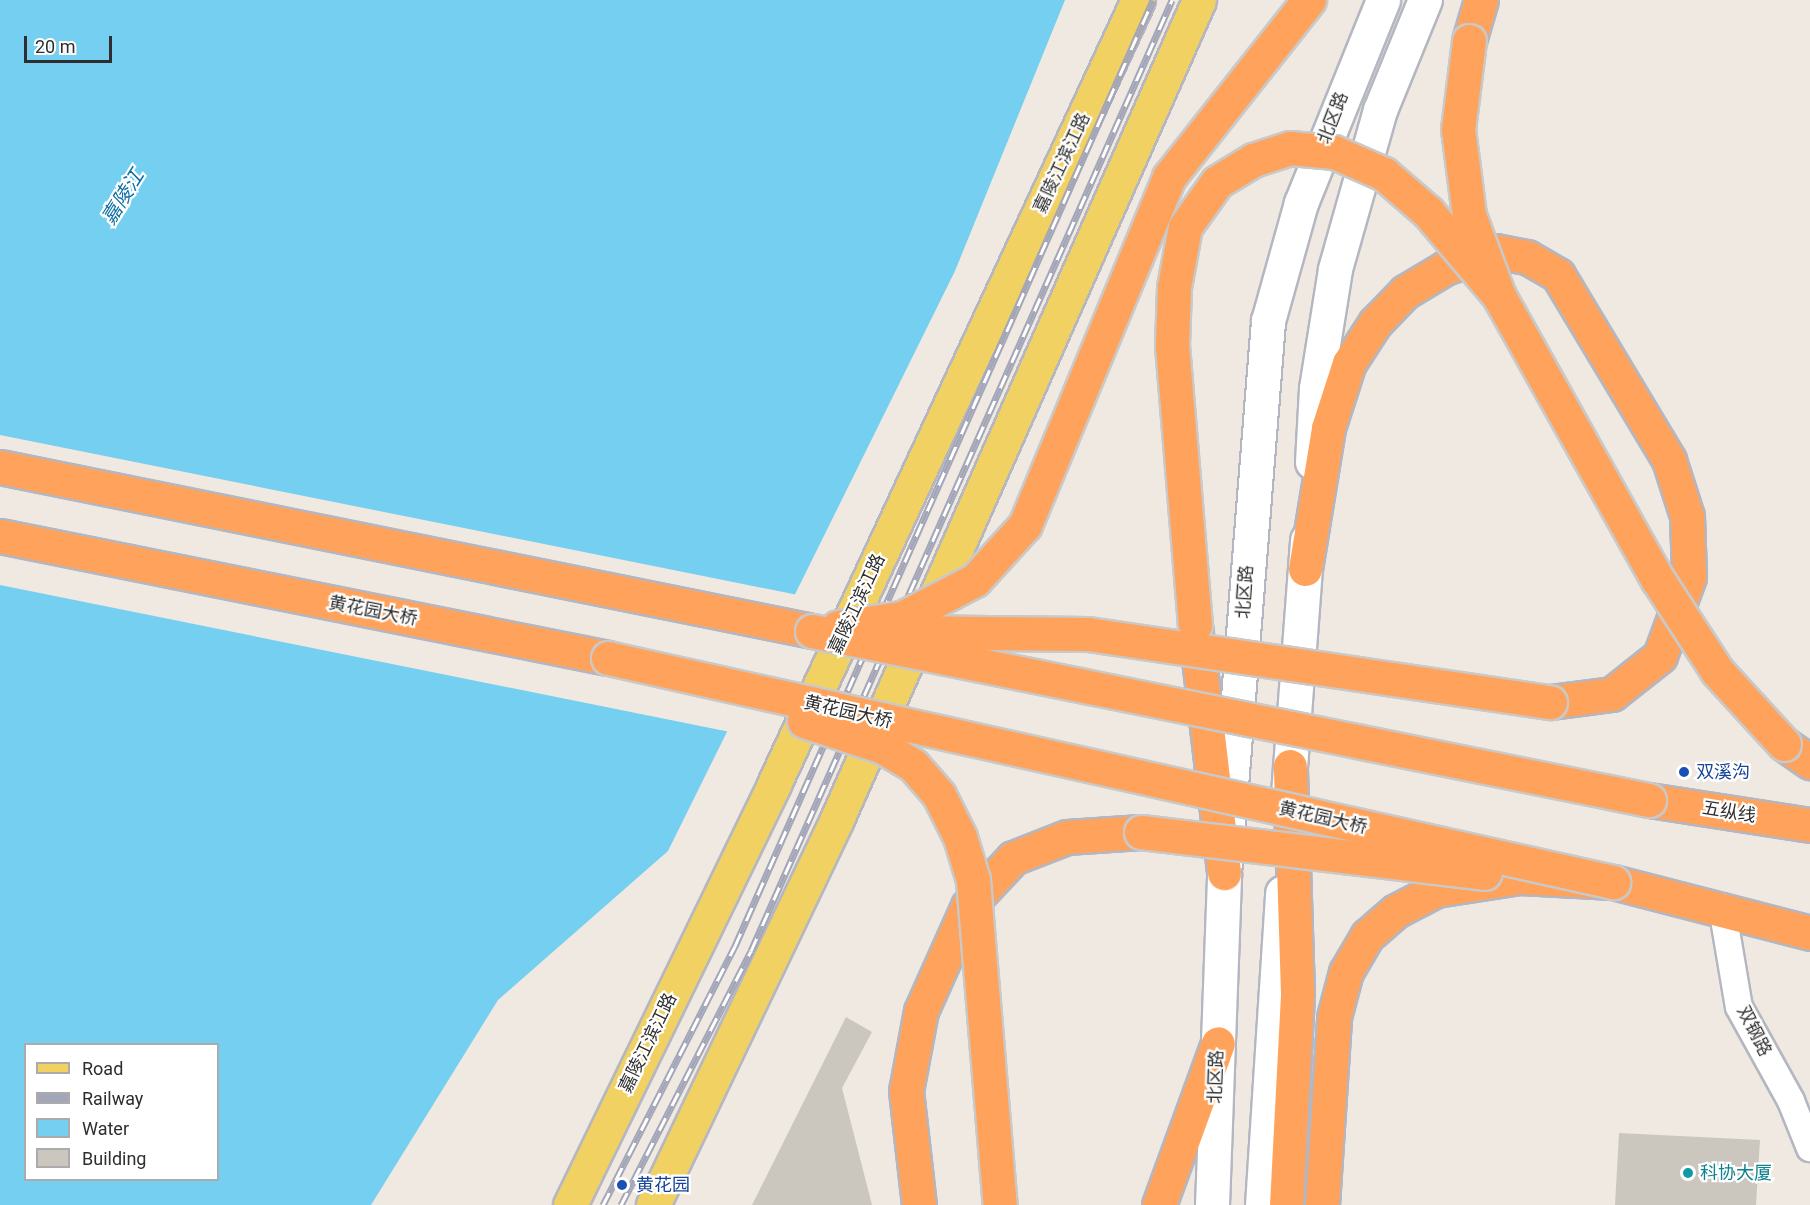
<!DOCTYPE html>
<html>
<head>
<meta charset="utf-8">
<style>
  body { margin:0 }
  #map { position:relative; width:1810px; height:1205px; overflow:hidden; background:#efe9e1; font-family:Roboto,"Noto Sans SC",sans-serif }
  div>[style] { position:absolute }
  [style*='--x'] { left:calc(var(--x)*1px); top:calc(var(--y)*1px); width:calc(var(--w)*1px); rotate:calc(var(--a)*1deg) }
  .water>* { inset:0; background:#75cff0 }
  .pier>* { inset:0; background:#efe9e1 }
  .building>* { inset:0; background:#cbc7bf }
  .roads { filter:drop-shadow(2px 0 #b4b7c1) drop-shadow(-2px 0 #b4b7c1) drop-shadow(0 2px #b4b7c1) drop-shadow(0 -2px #b4b7c1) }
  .street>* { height:26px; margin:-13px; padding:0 13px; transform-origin:13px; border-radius:13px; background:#fff }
  .secondary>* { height:33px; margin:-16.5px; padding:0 16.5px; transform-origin:16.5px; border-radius:16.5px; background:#fff }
  .primary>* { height:33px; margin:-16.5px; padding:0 16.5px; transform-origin:16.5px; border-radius:16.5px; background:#f2d163 }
  .highway>* { height:33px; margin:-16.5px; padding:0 16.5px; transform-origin:16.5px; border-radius:16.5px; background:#ffa35c }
  .rail>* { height:7px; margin-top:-3.5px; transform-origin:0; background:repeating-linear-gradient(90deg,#fff 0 14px,#a3a6b8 0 28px); box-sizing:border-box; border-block:2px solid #a3a6b8 }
  .bridges { filter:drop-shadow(2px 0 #c9c9c9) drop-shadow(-2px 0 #c9c9c9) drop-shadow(0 2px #c9c9c9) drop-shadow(0 -2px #c9c9c9) }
  .highway-bridge>* { height:33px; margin:-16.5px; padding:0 16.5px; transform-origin:16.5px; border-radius:16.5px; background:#ffa35c }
  .dots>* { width:16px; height:16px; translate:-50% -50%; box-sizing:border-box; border:3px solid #fff; border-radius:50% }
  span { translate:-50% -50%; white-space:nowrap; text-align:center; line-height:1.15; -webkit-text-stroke:4.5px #fff; paint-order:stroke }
  .street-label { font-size:18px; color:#2e2e2e }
  .transit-label { font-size:18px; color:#164399 }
  .left { translate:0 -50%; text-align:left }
  .culture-label { font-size:18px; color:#0d838f }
  .water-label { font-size:20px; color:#0d6fa3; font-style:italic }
  .legend { position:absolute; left:24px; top:1043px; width:195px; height:138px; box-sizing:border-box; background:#fff; border:2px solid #ababab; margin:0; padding:8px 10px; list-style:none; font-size:18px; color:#2e2e2e }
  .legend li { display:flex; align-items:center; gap:12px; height:30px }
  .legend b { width:30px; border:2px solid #ababab }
  .scale { position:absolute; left:24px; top:36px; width:88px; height:27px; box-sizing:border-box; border:3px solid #2e2e2e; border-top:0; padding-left:8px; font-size:18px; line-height:21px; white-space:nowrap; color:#2e2e2e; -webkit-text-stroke:4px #fff; paint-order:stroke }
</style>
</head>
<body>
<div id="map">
  <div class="water">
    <i style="clip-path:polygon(evenodd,0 0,1065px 0,955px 271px,668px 851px,498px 1000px,371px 1205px,0 1205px,0 0,26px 1044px,218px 1044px,218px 1180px,26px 1180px,26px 1044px)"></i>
  </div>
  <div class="pier">
    <i style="clip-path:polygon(0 435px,798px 595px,730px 732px,0 585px)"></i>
  </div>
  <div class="building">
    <i style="clip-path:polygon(846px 1017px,872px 1032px,842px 1088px,872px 1205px,752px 1205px)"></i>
    <i style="clip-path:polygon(1619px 1133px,1760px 1140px,1756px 1205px,1615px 1205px)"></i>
  </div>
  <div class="roads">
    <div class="street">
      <i style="--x:1722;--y:907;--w:101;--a:80.4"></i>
      <i style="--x:1739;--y:1007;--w:107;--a:61"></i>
      <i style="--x:1791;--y:1101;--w:51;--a:68"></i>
    </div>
    <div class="secondary">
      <i style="--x:1312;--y:462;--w:74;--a:-86.9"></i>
      <i style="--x:1316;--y:388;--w:121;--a:-80.9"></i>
      <i style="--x:1335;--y:269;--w:165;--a:-74.2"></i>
      <i style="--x:1380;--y:110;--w:119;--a:-67.8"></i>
      <i style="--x:1288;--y:794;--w:255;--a:-85.7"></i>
      <i style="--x:1212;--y:1205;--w:332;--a:-87.9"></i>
      <i style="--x:1224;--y:873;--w:554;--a:-85.44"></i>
      <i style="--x:1268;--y:321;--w:123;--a:-74.4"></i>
      <i style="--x:1301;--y:203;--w:219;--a:-68"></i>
      <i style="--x:1262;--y:1205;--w:313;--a:-86.3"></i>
    </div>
    <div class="primary">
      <i style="--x:570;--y:1205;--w:468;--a:-64.1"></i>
      <i style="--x:774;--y:784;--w:864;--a:-65.1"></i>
      <i style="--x:653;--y:1205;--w:428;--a:-64.5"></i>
      <i style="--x:837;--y:819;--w:895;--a:-66.15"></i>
    </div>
    <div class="highway">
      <i style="--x:1469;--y:41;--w:43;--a:-73.7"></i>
      <i style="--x:0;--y:467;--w:828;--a:11.42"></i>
      <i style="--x:0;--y:536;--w:620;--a:11.35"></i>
      <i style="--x:1305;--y:569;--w:143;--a:-80.7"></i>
      <i style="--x:1328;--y:428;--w:68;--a:-72.1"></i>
      <i style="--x:1349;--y:363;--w:48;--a:-57"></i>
      <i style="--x:1375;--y:323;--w:43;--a:-45.9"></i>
      <i style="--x:1405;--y:292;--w:47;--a:-31"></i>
      <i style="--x:1445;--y:268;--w:53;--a:-18.8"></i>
      <i style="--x:1495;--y:251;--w:33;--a:11"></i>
      <i style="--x:1527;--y:257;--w:36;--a:30"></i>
      <i style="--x:1558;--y:275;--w:216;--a:59"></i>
      <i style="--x:1669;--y:460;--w:59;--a:72.2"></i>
      <i style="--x:1687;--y:516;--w:61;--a:88.1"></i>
      <i style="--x:1689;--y:577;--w:84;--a:110.2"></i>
      <i style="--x:1660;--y:656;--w:61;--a:141.6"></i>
      <i style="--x:1612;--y:694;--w:63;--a:172.6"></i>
      <i style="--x:1195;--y:625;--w:250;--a:83.3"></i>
      <i style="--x:1784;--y:744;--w:32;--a:35"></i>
      <i style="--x:1649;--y:800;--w:163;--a:8.8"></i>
      <i style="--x:919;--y:1205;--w:115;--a:-96.5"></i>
      <i style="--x:906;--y:1091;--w:81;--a:-79.4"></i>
      <i style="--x:921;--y:1011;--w:115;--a:-65.9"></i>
      <i style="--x:968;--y:906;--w:66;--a:-46.8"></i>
      <i style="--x:1013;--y:858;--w:58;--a:-21.3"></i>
      <i style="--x:1067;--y:837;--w:74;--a:-3.9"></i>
      <i style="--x:1159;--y:1205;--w:172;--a:-70"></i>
      <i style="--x:1286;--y:1205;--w:212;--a:-87"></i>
      <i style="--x:1297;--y:993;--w:227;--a:-91.8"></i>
      <i style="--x:1322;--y:1205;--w:188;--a:-86.3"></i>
      <i style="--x:1334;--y:1017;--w:47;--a:-75.1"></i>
      <i style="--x:1346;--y:972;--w:42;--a:-59.7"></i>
      <i style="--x:1367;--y:936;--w:38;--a:-41"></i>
      <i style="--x:1396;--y:911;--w:45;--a:-27.7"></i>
      <i style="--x:1436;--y:890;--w:85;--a:-8.8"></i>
      <i style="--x:1520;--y:877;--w:93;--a:3.1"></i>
      <i style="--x:1613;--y:882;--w:203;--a:14.5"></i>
    </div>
  </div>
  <div class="rail">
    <i style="--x:603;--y:1205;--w:291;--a:-63"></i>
    <i style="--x:735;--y:946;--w:1034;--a:-66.16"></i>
    <i style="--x:621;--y:1205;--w:285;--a:-62.9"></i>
    <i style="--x:751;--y:951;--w:1040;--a:-66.12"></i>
  </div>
  <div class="bridges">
    <div class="highway-bridge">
      <i style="--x:1469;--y:41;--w:89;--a:97.1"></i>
      <i style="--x:1458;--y:129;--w:87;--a:82.7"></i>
      <i style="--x:1469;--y:215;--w:86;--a:69.7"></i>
      <i style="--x:1499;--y:296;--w:325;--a:60.8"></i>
      <i style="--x:1658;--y:580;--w:108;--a:57"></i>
      <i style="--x:1717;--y:671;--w:99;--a:47.5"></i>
      <i style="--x:1195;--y:625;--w:281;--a:-94.7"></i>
      <i style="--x:1172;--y:345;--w:58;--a:-88"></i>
      <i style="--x:1174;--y:287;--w:61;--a:-79.6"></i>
      <i style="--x:1185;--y:227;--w:55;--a:-54.6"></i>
      <i style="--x:1217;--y:182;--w:42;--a:-31.4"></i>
      <i style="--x:1253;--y:160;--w:39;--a:-18"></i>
      <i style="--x:1290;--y:148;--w:44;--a:5.2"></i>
      <i style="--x:1334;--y:152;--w:55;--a:23.7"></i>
      <i style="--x:1384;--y:174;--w:58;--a:40.8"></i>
      <i style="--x:1428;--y:212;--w:110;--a:49.8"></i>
      <i style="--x:838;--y:627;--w:65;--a:-8"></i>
      <i style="--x:902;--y:618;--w:82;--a:-27.5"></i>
      <i style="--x:975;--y:580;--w:74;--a:-47.7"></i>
      <i style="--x:1025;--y:525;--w:377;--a:-67.5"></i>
      <i style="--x:1169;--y:177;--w:226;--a:-51.7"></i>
      <i style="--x:812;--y:631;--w:854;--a:11.42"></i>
      <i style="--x:892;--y:632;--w:196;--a:0.6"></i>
      <i style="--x:1088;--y:634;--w:467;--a:8.4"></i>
      <i style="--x:608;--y:658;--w:1030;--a:12.57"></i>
      <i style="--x:804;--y:721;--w:83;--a:18.2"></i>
      <i style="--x:883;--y:747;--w:35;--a:31"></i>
      <i style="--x:913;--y:765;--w:40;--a:49"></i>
      <i style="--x:939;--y:795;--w:47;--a:63.4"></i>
      <i style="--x:960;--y:837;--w:45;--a:73.2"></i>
      <i style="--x:973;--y:880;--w:326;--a:85.3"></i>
      <i style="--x:1141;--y:832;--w:346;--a:6.8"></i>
    </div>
  </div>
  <div class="dots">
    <i style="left:1684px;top:772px;background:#1a4fb4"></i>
    <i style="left:1688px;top:1173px;background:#0f9aa8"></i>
    <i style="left:622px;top:1185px;background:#1a4fb4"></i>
  </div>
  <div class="street-label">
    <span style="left:1333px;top:118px;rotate:-69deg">北区路</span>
    <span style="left:1062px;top:163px;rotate:-65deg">嘉陵江滨江路</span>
    <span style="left:1245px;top:592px;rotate:-86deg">北区路</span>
    <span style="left:857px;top:604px;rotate:-65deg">嘉陵江滨江路</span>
    <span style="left:373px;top:611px;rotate:11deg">黄花园大桥</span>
    <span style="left:848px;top:712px;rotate:13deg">黄花园大桥</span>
    <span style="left:1729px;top:812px;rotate:9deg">五纵线</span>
    <span style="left:1323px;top:818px;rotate:13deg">黄花园大桥</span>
    <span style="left:1754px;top:1031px;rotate:63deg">双钢路</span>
    <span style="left:648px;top:1043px;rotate:-64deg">嘉陵江滨江路</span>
    <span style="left:1216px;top:1077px;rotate:-88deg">北区路</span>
  </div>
  <div class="transit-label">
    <span class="left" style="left:1696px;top:772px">双溪沟</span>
    <span class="left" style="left:636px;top:1185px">黄花园</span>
  </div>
  <div class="culture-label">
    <span class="left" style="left:1700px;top:1173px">科协大厦</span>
  </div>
  <div class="water-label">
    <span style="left:123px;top:197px;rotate:-58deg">嘉陵江</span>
  </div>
  <ul class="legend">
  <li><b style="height:8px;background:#f2d163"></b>Road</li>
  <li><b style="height:8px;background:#a3a6b8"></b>Railway</li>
  <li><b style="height:16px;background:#75cff0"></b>Water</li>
  <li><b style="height:16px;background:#cbc7bf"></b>Building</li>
  </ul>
  <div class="scale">20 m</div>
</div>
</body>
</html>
